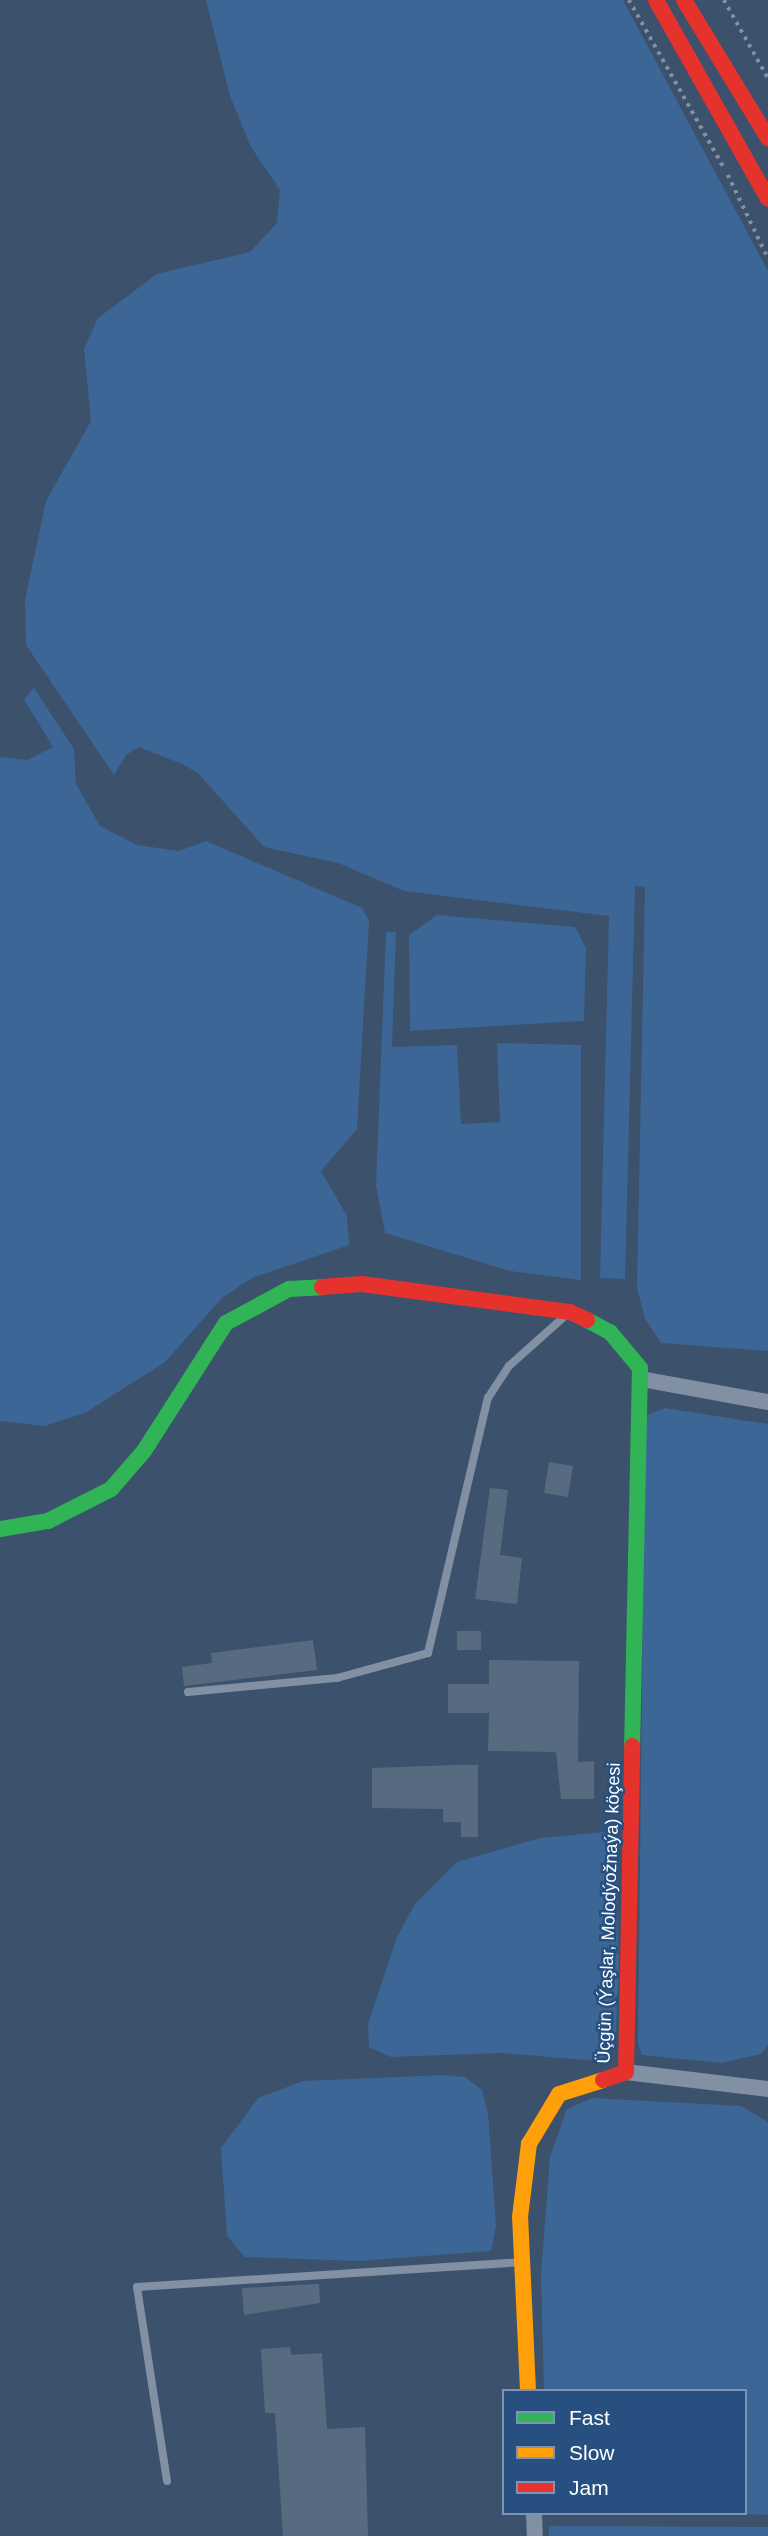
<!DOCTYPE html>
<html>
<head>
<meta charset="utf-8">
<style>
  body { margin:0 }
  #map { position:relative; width:768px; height:2536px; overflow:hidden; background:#3b516c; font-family:Helvetica,sans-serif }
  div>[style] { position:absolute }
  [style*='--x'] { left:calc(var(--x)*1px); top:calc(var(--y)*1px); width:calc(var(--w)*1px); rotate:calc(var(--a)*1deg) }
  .green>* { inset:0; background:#3c6696 }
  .building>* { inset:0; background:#586a7f }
  .path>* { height:3.5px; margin-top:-1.75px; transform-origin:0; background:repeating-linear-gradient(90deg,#8190a2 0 3.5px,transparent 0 8.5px) }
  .lane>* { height:8px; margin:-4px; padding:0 4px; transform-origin:4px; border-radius:4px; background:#8190a2 }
  .street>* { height:16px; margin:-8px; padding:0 8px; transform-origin:8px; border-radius:8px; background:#8190a2 }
  .fast>* { height:16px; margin:-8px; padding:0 8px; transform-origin:8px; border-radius:8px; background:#30b455 }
  .slow>* { height:16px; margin:-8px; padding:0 8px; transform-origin:8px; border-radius:8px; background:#ff9f0a }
  .jam>* { height:16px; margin:-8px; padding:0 8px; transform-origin:8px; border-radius:8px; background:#e5322d }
  span { translate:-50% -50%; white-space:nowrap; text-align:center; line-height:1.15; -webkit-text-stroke:5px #274f80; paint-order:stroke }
  .street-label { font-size:18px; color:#fff }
  .legend { position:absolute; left:502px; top:2389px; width:245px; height:126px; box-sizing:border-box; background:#274f80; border:2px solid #7d95b3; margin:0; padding:9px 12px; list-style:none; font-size:21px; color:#fff }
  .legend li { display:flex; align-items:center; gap:14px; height:35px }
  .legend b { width:35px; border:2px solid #7d95b3 }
</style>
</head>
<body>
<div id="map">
  <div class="green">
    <i style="clip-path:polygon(206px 0,623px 0,768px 271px,768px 1351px,661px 1343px,645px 1319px,637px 1288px,645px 887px,635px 886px,625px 1279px,600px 1278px,609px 916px,404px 891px,338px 863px,264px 847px,198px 773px,182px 764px,139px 747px,126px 755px,114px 775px,26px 645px,25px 600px,46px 501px,91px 421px,84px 349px,98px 318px,157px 274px,250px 252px,277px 223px,280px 190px,251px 147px,230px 96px)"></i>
    <i style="clip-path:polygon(34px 688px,74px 749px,76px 784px,100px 826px,137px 845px,179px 851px,206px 841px,362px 908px,369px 921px,357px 1129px,321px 1171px,347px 1216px,349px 1245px,252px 1278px,222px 1298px,165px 1362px,85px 1413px,44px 1426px,0 1421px,0 757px,27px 760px,53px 747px,24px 699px)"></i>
    <i style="clip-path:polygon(437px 915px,575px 927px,586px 948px,584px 1021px,410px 1031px,409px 935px)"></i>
    <i style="clip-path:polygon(386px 932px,396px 932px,392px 1047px,457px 1045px,461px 1124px,500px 1122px,497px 1043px,581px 1045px,581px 1280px,510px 1271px,385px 1233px,376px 1185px)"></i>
    <i style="clip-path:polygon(665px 1408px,768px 1424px,768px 2045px,761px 2054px,721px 2063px,642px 2055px,638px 2044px,645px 1416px)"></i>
    <i style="clip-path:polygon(615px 1831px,619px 1964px,616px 2032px,607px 2056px,597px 2061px,501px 2053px,391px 2057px,369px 2047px,368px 2024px,397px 1937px,415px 1904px,457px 1862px,540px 1838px)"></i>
    <i style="clip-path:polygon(445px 2075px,465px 2077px,482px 2090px,488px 2113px,496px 2225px,491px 2251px,359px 2261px,245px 2257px,227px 2236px,221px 2148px,258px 2098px,303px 2081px)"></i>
    <i style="clip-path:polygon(592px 2098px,741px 2106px,768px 2122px,768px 2515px,720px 2513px,745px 2513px,745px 2391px,544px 2391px,541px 2275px,550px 2157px,567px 2109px)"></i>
    <i style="clip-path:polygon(549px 2526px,768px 2527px,768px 2536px,549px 2536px)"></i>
  </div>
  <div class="building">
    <i style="clip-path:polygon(549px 1462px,573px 1466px,568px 1497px,544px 1493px)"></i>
    <i style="clip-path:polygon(490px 1488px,508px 1490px,500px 1555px,522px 1558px,517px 1604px,475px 1599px)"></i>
    <i style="clip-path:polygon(457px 1631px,481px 1631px,481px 1650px,457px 1650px)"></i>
    <i style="clip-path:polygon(313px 1640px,317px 1670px,184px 1686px,182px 1667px,212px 1663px,211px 1653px)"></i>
    <i style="clip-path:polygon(489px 1660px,579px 1661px,578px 1762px,594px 1761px,594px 1799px,561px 1799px,556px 1752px,488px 1751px,489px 1713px,448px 1713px,448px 1684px,489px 1684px)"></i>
    <i style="clip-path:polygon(455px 1765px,478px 1765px,478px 1837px,461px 1837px,461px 1822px,443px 1822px,443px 1809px,372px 1808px,372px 1768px)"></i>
    <i style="clip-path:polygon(319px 2284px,320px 2303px,244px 2315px,242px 2288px)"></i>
    <i style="clip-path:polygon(290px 2347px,291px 2355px,322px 2353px,327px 2429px,365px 2427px,368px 2536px,283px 2536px,275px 2413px,265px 2413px,261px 2349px)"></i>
  </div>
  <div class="path">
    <i style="--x:629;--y:0;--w:193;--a:60.5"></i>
    <i style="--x:724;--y:0;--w:90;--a:60.6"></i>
    <i style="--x:728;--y:175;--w:92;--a:64.3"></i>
  </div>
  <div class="lane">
    <i style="--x:188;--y:1692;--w:150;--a:-5.4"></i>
    <i style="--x:337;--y:1678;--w:94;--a:-15.4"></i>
    <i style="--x:428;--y:1653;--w:262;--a:-76.8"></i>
    <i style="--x:488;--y:1398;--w:38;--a:-57"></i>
    <i style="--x:509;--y:1366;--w:75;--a:-41.8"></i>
    <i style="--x:167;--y:2481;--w:196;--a:-98.8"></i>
    <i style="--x:137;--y:2287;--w:383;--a:-3.7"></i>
  </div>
  <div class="street">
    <i style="--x:641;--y:1379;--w:129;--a:10.3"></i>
    <i style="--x:626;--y:2072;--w:143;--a:6.8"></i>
    <i style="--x:534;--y:2513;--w:23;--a:88"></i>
  </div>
  <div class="fast">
    <i style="--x:587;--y:1320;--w:26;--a:28"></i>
    <i style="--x:610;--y:1332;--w:47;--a:50.2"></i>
    <i style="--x:640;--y:1368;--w:378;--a:91.2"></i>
    <i style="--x:0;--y:1529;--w:49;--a:-9.5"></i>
    <i style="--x:48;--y:1521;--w:71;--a:-26.9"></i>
    <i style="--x:111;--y:1489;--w:50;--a:-49"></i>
    <i style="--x:144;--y:1451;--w:152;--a:-57.4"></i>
    <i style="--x:226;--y:1323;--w:72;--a:-28.4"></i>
    <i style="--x:289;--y:1289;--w:33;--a:-3"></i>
  </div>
  <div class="slow">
    <i style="--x:528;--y:2391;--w:174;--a:-92.6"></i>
    <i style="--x:520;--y:2217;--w:74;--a:-83"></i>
    <i style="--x:529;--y:2144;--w:58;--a:-59"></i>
    <i style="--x:559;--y:2094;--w:46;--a:-17.7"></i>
  </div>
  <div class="jam">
    <i style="--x:656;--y:0;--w:228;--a:60.6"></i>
    <i style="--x:684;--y:0;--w:162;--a:58.7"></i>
    <i style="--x:322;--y:1287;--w:40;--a:-4.3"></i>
    <i style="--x:362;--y:1284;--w:210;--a:7.7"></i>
    <i style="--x:570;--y:1312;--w:19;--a:25"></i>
    <i style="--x:603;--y:2080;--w:24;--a:-19"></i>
    <i style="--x:626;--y:2072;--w:326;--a:-88.9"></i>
  </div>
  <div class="street-label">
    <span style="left:609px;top:1913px;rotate:-88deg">Üçgün (Ýaşlar, Molodýožnaýa) köçesi</span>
  </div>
  <ul class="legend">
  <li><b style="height:9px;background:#30b455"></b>Fast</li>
  <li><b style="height:9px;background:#ff9f0a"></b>Slow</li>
  <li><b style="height:9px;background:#e5322d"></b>Jam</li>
  </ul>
</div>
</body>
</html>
